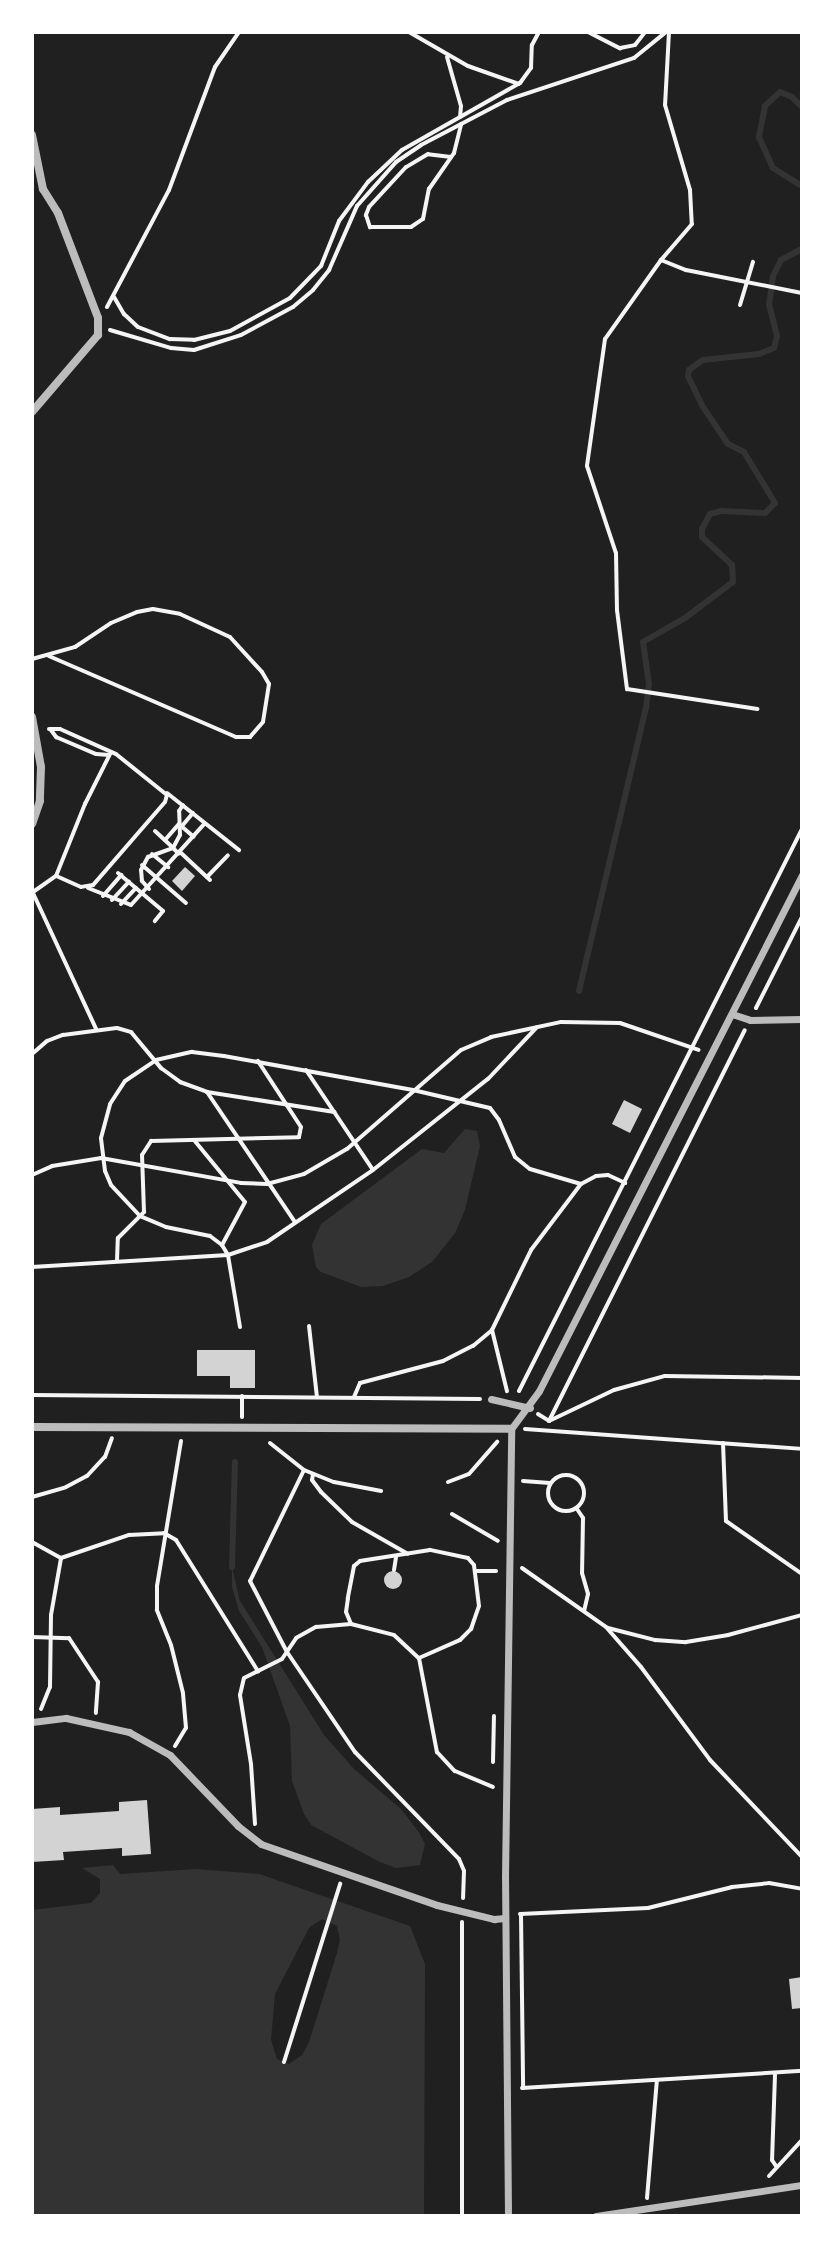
<!DOCTYPE html>
<html>
<head>
<meta charset="utf-8">
<style>
  body { margin:0 }
  #map { position:relative; width:834px; height:2248px; overflow:hidden; background:#111; font-family:"Open Sans",sans-serif }
  div>[style] { position:absolute }
  [style*='--x'] { left:calc(var(--x)*1px); top:calc(var(--y)*1px); width:calc(var(--w)*1px); rotate:calc(var(--a)*1deg) }
  .green>* { inset:0; background:#202020 }
  .water>* { inset:0; background:#333 }
  .stream>* { height:6px; margin:-3px; padding:0 3px; transform-origin:3px; border-radius:3px; background:#333 }
  .building>* { inset:0; background:#d3d3d3 }
  .round { border-radius:50% }
  .path>* { height:4px; margin:-2px; padding:0 2px; transform-origin:2px; border-radius:2px; background:#f5f5f5 }
  .path>.ring { margin:-2px; padding:0; box-sizing:content-box; background:none; border:4px solid #f5f5f5; border-radius:50% }
  .pedestrian>* { height:7px; margin:-3.5px; padding:0 3.5px; transform-origin:3.5px; border-radius:3.5px; background:#bcbcbc }
  .minor>* { height:8px; margin:-4px; padding:0 4px; transform-origin:4px; border-radius:4px; background:#bcbcbc }
  span { translate:-50% -50%; white-space:nowrap; text-align:center; line-height:1.15; -webkit-text-stroke:6px #fff; paint-order:stroke }
  .frame { position:absolute; inset:0; border:34px solid #fff; pointer-events:none }
</style>
</head>
<body>
<div id="map">
  <div class="green">
    <i style="clip-path:polygon(32px 32px,802px 32px,802px 2216px,32px 2216px)"></i>
  </div>
  <div class="water">
    <i style="clip-path:polygon(465px 1129px,477px 1131px,480px 1146px,465px 1210px,455px 1233px,432px 1262px,409px 1277px,383px 1286px,361px 1287px,321px 1272px,316px 1267px,312px 1245px,321px 1224px,422px 1149px,444px 1153px)"></i>
    <i style="clip-path:polygon(232px 1567px,240px 1601px,324px 1735px,354px 1769px,401px 1809px,418px 1831px,425px 1844px,420px 1865px,396px 1868px,380px 1862px,311px 1825px,304px 1814px,292px 1781px,290px 1726px,262px 1647px,239px 1611px,232px 1587px)"></i>
    <i style="clip-path:polygon(evenodd,113px 1865px,120px 1874px,196px 1869px,259px 1874px,410px 1926px,425px 1964px,424px 2216px,32px 2216px,32px 1910px,91px 1903px,100px 1893px,100px 1879px,82px 1868px,113px 1865px,322px 1919px,337px 1926px,340px 1940px,337px 1953px,309px 2042px,302px 2055px,289px 2064px,277px 2059px,271px 2040px,275px 1994px,309px 1928px,322px 1919px)"></i>
  </div>
  <div class="stream">
    <i style="--x:802;--y:107;--w:14;--a:-135"></i>
    <i style="--x:792;--y:97;--w:13;--a:-157"></i>
    <i style="--x:780;--y:92;--w:21;--a:137"></i>
    <i style="--x:765;--y:106;--w:32;--a:101"></i>
    <i style="--x:759;--y:137;--w:34;--a:66"></i>
    <i style="--x:773;--y:168;--w:34;--a:32"></i>
    <i style="--x:579;--y:991;--w:291;--a:-76.7"></i>
    <i style="--x:646;--y:708;--w:24;--a:-83"></i>
    <i style="--x:649;--y:684;--w:42;--a:-98.1"></i>
    <i style="--x:643;--y:642;--w:48;--a:-29.7"></i>
    <i style="--x:685;--y:618;--w:60;--a:-36.9"></i>
    <i style="--x:733;--y:582;--w:17;--a:-93"></i>
    <i style="--x:732;--y:565;--w:41;--a:-137"></i>
    <i style="--x:702;--y:537;--w:8;--a:-90"></i>
    <i style="--x:702;--y:529;--w:17;--a:-62"></i>
    <i style="--x:710;--y:514;--w:11;--a:-15"></i>
    <i style="--x:721;--y:511;--w:44;--a:2.6"></i>
    <i style="--x:765;--y:513;--w:14;--a:-45"></i>
    <i style="--x:775;--y:503;--w:60;--a:-121.3"></i>
    <i style="--x:744;--y:452;--w:18;--a:-153"></i>
    <i style="--x:728;--y:444;--w:45;--a:-124"></i>
    <i style="--x:703;--y:407;--w:34;--a:-116"></i>
    <i style="--x:688;--y:376;--w:6;--a:-81"></i>
    <i style="--x:689;--y:370;--w:17;--a:-36"></i>
    <i style="--x:703;--y:360;--w:56;--a:-6.1"></i>
    <i style="--x:759;--y:354;--w:16;--a:-22"></i>
    <i style="--x:774;--y:348;--w:12;--a:-76"></i>
    <i style="--x:777;--y:336;--w:32;--a:-104"></i>
    <i style="--x:769;--y:305;--w:29;--a:-82"></i>
    <i style="--x:773;--y:276;--w:18;--a:-63"></i>
    <i style="--x:781;--y:260;--w:24;--a:-28"></i>
    <i style="--x:232;--y:1567;--w:105;--a:-88.4"></i>
  </div>
  <div class="building">
    <i style="clip-path:polygon(185px 867px,195px 876px,182px 891px,172px 881px)"></i>
    <i style="clip-path:polygon(624px 1100px,642px 1109px,630px 1133px,612px 1124px)"></i>
    <i style="clip-path:polygon(197px 1350px,255px 1350px,255px 1388px,230px 1388px,230px 1376px,197px 1376px)"></i>
    <i class="round" style="left:384px;top:1571px;width:18px;height:18px"></i>
    <i style="clip-path:polygon(147px 1800px,151px 1854px,122px 1856px,122px 1848px,63px 1852px,64px 1860px,32px 1862px,32px 1809px,60px 1807px,60px 1815px,119px 1811px,119px 1802px)"></i>
    <i style="clip-path:polygon(802px 1977px,802px 2008px,792px 2009px,789px 1979px)"></i>
  </div>
  <div class="path">
    <i style="--x:409;--y:32;--w:68;--a:30"></i>
    <i style="--x:468;--y:66;--w:54;--a:19.4"></i>
    <i style="--x:588;--y:32;--w:36;--a:27"></i>
    <i style="--x:620;--y:48;--w:15;--a:-11"></i>
    <i style="--x:635;--y:45;--w:16;--a:-52"></i>
    <i style="--x:669;--y:32;--w:73;--a:93.1"></i>
    <i style="--x:665;--y:105;--w:89;--a:73.6"></i>
    <i style="--x:690;--y:190;--w:34;--a:87"></i>
    <i style="--x:692;--y:224;--w:48;--a:130.7"></i>
    <i style="--x:661;--y:260;--w:97;--a:125.3"></i>
    <i style="--x:605;--y:339;--w:128;--a:98.1"></i>
    <i style="--x:587;--y:466;--w:92;--a:71.6"></i>
    <i style="--x:616;--y:553;--w:57;--a:89"></i>
    <i style="--x:617;--y:610;--w:80;--a:82.8"></i>
    <i style="--x:627;--y:689;--w:132;--a:8.7"></i>
    <i style="--x:447;--y:57;--w:51;--a:74.1"></i>
    <i style="--x:461;--y:106;--w:11;--a:95"></i>
    <i style="--x:451;--y:157;--w:23;--a:-173"></i>
    <i style="--x:428;--y:154;--w:26;--a:149"></i>
    <i style="--x:406;--y:167;--w:54;--a:132.8"></i>
    <i style="--x:369;--y:207;--w:9;--a:111"></i>
    <i style="--x:366;--y:215;--w:13;--a:72"></i>
    <i style="--x:370;--y:227;--w:41;--a:0"></i>
    <i style="--x:411;--y:227;--w:14;--a:-34"></i>
    <i style="--x:423;--y:219;--w:31;--a:-79"></i>
    <i style="--x:429;--y:189;--w:44;--a:-55.2"></i>
    <i style="--x:454;--y:153;--w:30;--a:-76"></i>
    <i style="--x:661;--y:260;--w:27;--a:22"></i>
    <i style="--x:686;--y:270;--w:118;--a:11.2"></i>
    <i style="--x:114;--y:297;--w:20;--a:60"></i>
    <i style="--x:124;--y:314;--w:19;--a:43"></i>
    <i style="--x:138;--y:327;--w:34;--a:21"></i>
    <i style="--x:170;--y:339;--w:24;--a:2"></i>
    <i style="--x:194;--y:340;--w:37;--a:-14"></i>
    <i style="--x:230;--y:331;--w:68;--a:-28.8"></i>
    <i style="--x:290;--y:298;--w:45;--a:-45.9"></i>
    <i style="--x:321;--y:266;--w:48;--a:-68.2"></i>
    <i style="--x:339;--y:221;--w:49;--a:-53.4"></i>
    <i style="--x:368;--y:182;--w:47;--a:-43.3"></i>
    <i style="--x:402;--y:150;--w:136;--a:-29.6"></i>
    <i style="--x:520;--y:83;--w:19;--a:-54"></i>
    <i style="--x:531;--y:68;--w:23;--a:-88"></i>
    <i style="--x:532;--y:45;--w:15;--a:-62"></i>
    <i style="--x:740;--y:305;--w:45;--a:-73.2"></i>
    <i style="--x:107;--y:307;--w:132;--a:-62.1"></i>
    <i style="--x:169;--y:190;--w:131;--a:-69.5"></i>
    <i style="--x:215;--y:67;--w:42;--a:-55.6"></i>
    <i style="--x:110;--y:330;--w:64;--a:16.4"></i>
    <i style="--x:171;--y:348;--w:23;--a:5"></i>
    <i style="--x:194;--y:350;--w:49;--a:-17.7"></i>
    <i style="--x:241;--y:335;--w:59;--a:-28.3"></i>
    <i style="--x:293;--y:307;--w:26;--a:-40"></i>
    <i style="--x:313;--y:290;--w:26;--a:-51"></i>
    <i style="--x:329;--y:270;--w:70;--a:-66.4"></i>
    <i style="--x:357;--y:206;--w:59;--a:-48.4"></i>
    <i style="--x:396;--y:162;--w:30;--a:-34"></i>
    <i style="--x:421;--y:145;--w:97;--a:-27.6"></i>
    <i style="--x:507;--y:100;--w:134;--a:-18.3"></i>
    <i style="--x:634;--y:58;--w:41;--a:-39.1"></i>
    <i style="--x:32;--y:659;--w:45;--a:-15.6"></i>
    <i style="--x:75;--y:647;--w:43;--a:-33.7"></i>
    <i style="--x:111;--y:623;--w:28;--a:-23"></i>
    <i style="--x:137;--y:612;--w:16;--a:-11"></i>
    <i style="--x:153;--y:609;--w:27;--a:10"></i>
    <i style="--x:180;--y:614;--w:55;--a:24.7"></i>
    <i style="--x:230;--y:637;--w:47;--a:47.6"></i>
    <i style="--x:262;--y:672;--w:14;--a:60"></i>
    <i style="--x:269;--y:684;--w:38;--a:99"></i>
    <i style="--x:263;--y:722;--w:20;--a:131"></i>
    <i style="--x:250;--y:737;--w:14;--a:180"></i>
    <i style="--x:236;--y:737;--w:204;--a:-156.6"></i>
    <i style="--x:49;--y:729;--w:11;--a:0"></i>
    <i style="--x:60;--y:729;--w:61;--a:24.1"></i>
    <i style="--x:116;--y:754;--w:65;--a:38.8"></i>
    <i style="--x:167;--y:795;--w:7;--a:106"></i>
    <i style="--x:165;--y:802;--w:110;--a:130.9"></i>
    <i style="--x:93;--y:885;--w:12;--a:171"></i>
    <i style="--x:81;--y:887;--w:27;--a:-156"></i>
    <i style="--x:51;--y:730;--w:9;--a:54"></i>
    <i style="--x:56;--y:737;--w:43;--a:23"></i>
    <i style="--x:96;--y:754;--w:13;--a:4"></i>
    <i style="--x:167;--y:793;--w:92;--a:38.4"></i>
    <i style="--x:180;--y:825;--w:18;--a:41"></i>
    <i style="--x:182;--y:826;--w:17;--a:-50"></i>
    <i style="--x:155;--y:831;--w:25;--a:43"></i>
    <i style="--x:173;--y:848;--w:15;--a:-62"></i>
    <i style="--x:180;--y:835;--w:24;--a:-92"></i>
    <i style="--x:179;--y:811;--w:7;--a:-56"></i>
    <i style="--x:165;--y:840;--w:21;--a:-49"></i>
    <i style="--x:180;--y:852;--w:41;--a:43"></i>
    <i style="--x:152;--y:854;--w:21;--a:39"></i>
    <i style="--x:142;--y:865;--w:58;--a:40.8"></i>
    <i style="--x:118;--y:873;--w:59;--a:40.2"></i>
    <i style="--x:163;--y:911;--w:13;--a:129"></i>
    <i style="--x:207;--y:877;--w:30;--a:-46"></i>
    <i style="--x:88;--y:888;--w:46;--a:21.6"></i>
    <i style="--x:131;--y:905;--w:110;--a:-47.9"></i>
    <i style="--x:149;--y:889;--w:11;--a:-131"></i>
    <i style="--x:142;--y:881;--w:11;--a:-95"></i>
    <i style="--x:141;--y:870;--w:15;--a:-62"></i>
    <i style="--x:148;--y:857;--w:27;--a:-20"></i>
    <i style="--x:173;--y:848;--w:8;--a:45"></i>
    <i style="--x:33;--y:892;--w:28;--a:-35"></i>
    <i style="--x:56;--y:876;--w:78;--a:-68.1"></i>
    <i style="--x:85;--y:804;--w:58;--a:-63.4"></i>
    <i style="--x:33;--y:893;--w:150;--a:65.1"></i>
    <i style="--x:103;--y:896;--w:28;--a:-49"></i>
    <i style="--x:112;--y:900;--w:25;--a:-47"></i>
    <i style="--x:121;--y:904;--w:22;--a:-47"></i>
    <i style="--x:756;--y:1008;--w:102;--a:-63.2"></i>
    <i style="--x:32;--y:1054;--w:20;--a:-41"></i>
    <i style="--x:47;--y:1041;--w:17;--a:-21"></i>
    <i style="--x:63;--y:1035;--w:54;--a:-7.4"></i>
    <i style="--x:117;--y:1028;--w:15;--a:16"></i>
    <i style="--x:131;--y:1032;--w:47;--a:50.2"></i>
    <i style="--x:161;--y:1068;--w:24;--a:36"></i>
    <i style="--x:180;--y:1082;--w:29;--a:20"></i>
    <i style="--x:207;--y:1092;--w:129;--a:8.9"></i>
    <i style="--x:306;--y:1070;--w:120;--a:56.2"></i>
    <i style="--x:207;--y:1092;--w:157;--a:55.9"></i>
    <i style="--x:194;--y:1140;--w:80;--a:50.6"></i>
    <i style="--x:245;--y:1202;--w:49;--a:118.1"></i>
    <i style="--x:32;--y:1175;--w:22;--a:-24"></i>
    <i style="--x:52;--y:1166;--w:50;--a:-9.3"></i>
    <i style="--x:101;--y:1158;--w:142;--a:10.1"></i>
    <i style="--x:241;--y:1183;--w:26;--a:2"></i>
    <i style="--x:267;--y:1184;--w:38;--a:-15"></i>
    <i style="--x:304;--y:1174;--w:50;--a:-30.2"></i>
    <i style="--x:347;--y:1149;--w:151;--a:-41"></i>
    <i style="--x:461;--y:1050;--w:33;--a:-23"></i>
    <i style="--x:491;--y:1037;--w:72;--a:-12.1"></i>
    <i style="--x:561;--y:1022;--w:59;--a:1"></i>
    <i style="--x:620;--y:1023;--w:83;--a:18.9"></i>
    <i style="--x:117;--y:1261;--w:23;--a:-88"></i>
    <i style="--x:118;--y:1238;--w:37;--a:-45"></i>
    <i style="--x:144;--y:1212;--w:57;--a:-92"></i>
    <i style="--x:142;--y:1155;--w:17;--a:-57"></i>
    <i style="--x:151;--y:1141;--w:148;--a:-1.5"></i>
    <i style="--x:299;--y:1137;--w:10;--a:-79"></i>
    <i style="--x:301;--y:1127;--w:79;--a:-123.1"></i>
    <i style="--x:32;--y:1267;--w:196;--a:-3.5"></i>
    <i style="--x:228;--y:1255;--w:41;--a:-18.4"></i>
    <i style="--x:267;--y:1242;--w:128;--a:-34.2"></i>
    <i style="--x:373;--y:1170;--w:147;--a:-38.4"></i>
    <i style="--x:488;--y:1079;--w:71;--a:-46.7"></i>
    <i style="--x:309;--y:1326;--w:71;--a:83.6"></i>
    <i style="--x:240;--y:1327;--w:73;--a:-99.5"></i>
    <i style="--x:228;--y:1255;--w:12;--a:-121"></i>
    <i style="--x:222;--y:1245;--w:15;--a:-143"></i>
    <i style="--x:210;--y:1236;--w:45;--a:-168.4"></i>
    <i style="--x:166;--y:1227;--w:28;--a:-157"></i>
    <i style="--x:140;--y:1216;--w:42;--a:-133.1"></i>
    <i style="--x:111;--y:1185;--w:15;--a:-113"></i>
    <i style="--x:105;--y:1171;--w:33;--a:-97"></i>
    <i style="--x:101;--y:1138;--w:35;--a:-75"></i>
    <i style="--x:110;--y:1104;--w:27;--a:-57"></i>
    <i style="--x:125;--y:1081;--w:37;--a:-34"></i>
    <i style="--x:156;--y:1060;--w:37;--a:-13"></i>
    <i style="--x:192;--y:1052;--w:32;--a:7"></i>
    <i style="--x:224;--y:1056;--w:192;--a:10.2"></i>
    <i style="--x:413;--y:1090;--w:79;--a:13.2"></i>
    <i style="--x:490;--y:1108;--w:15;--a:53"></i>
    <i style="--x:499;--y:1120;--w:40;--a:66.6"></i>
    <i style="--x:515;--y:1157;--w:19;--a:39"></i>
    <i style="--x:530;--y:1169;--w:53;--a:16.4"></i>
    <i style="--x:581;--y:1184;--w:17;--a:-28"></i>
    <i style="--x:596;--y:1176;--w:12;--a:-5"></i>
    <i style="--x:608;--y:1175;--w:19;--a:25"></i>
    <i style="--x:492;--y:1330;--w:63;--a:76.2"></i>
    <i style="--x:519;--y:1391;--w:629;--a:-63.27"></i>
    <i style="--x:32;--y:1395;--w:448;--a:0.5"></i>
    <i style="--x:242;--y:1396;--w:21;--a:90"></i>
    <i style="--x:354;--y:1397;--w:15;--a:-67"></i>
    <i style="--x:360;--y:1383;--w:86;--a:-14.8"></i>
    <i style="--x:443;--y:1361;--w:34;--a:-27"></i>
    <i style="--x:473;--y:1346;--w:25;--a:-40"></i>
    <i style="--x:492;--y:1330;--w:89;--a:-64"></i>
    <i style="--x:531;--y:1250;--w:83;--a:-52.9"></i>
    <i style="--x:538;--y:1414;--w:13;--a:32"></i>
    <i style="--x:549;--y:1421;--w:72;--a:-25.5"></i>
    <i style="--x:614;--y:1390;--w:53;--a:-15.4"></i>
    <i style="--x:665;--y:1376;--w:137;--a:0.8"></i>
    <i style="--x:549;--y:1421;--w:437;--a:-63.4"></i>
    <i style="--x:525;--y:1429;--w:278;--a:4.1"></i>
    <i style="--x:270;--y:1443;--w:43;--a:38.5"></i>
    <i style="--x:304;--y:1470;--w:32;--a:22"></i>
    <i style="--x:334;--y:1482;--w:48;--a:10.8"></i>
    <i style="--x:723;--y:1443;--w:78;--a:87.8"></i>
    <i style="--x:726;--y:1521;--w:93;--a:34.9"></i>
    <i style="--x:304;--y:1470;--w:123;--a:115.9"></i>
    <i style="--x:250;--y:1581;--w:80;--a:62.5"></i>
    <i style="--x:287;--y:1652;--w:121;--a:55.8"></i>
    <i style="--x:355;--y:1752;--w:149;--a:45.8"></i>
    <i style="--x:459;--y:1859;--w:13;--a:67"></i>
    <i style="--x:464;--y:1871;--w:27;--a:92"></i>
    <i style="--x:313;--y:1474;--w:6;--a:99"></i>
    <i style="--x:312;--y:1480;--w:15;--a:53"></i>
    <i style="--x:321;--y:1492;--w:43;--a:44.1"></i>
    <i style="--x:352;--y:1522;--w:64;--a:29.7"></i>
    <i class="ring" style="left:548px;top:1475px;width:32px;height:32px"></i>
    <i style="--x:523;--y:1481;--w:27;--a:4"></i>
    <i style="--x:448;--y:1482;--w:22;--a:-21"></i>
    <i style="--x:469;--y:1474;--w:43;--a:-48.8"></i>
    <i style="--x:32;--y:1497;--w:35;--a:-16"></i>
    <i style="--x:66;--y:1487;--w:24;--a:-28"></i>
    <i style="--x:87;--y:1476;--w:26;--a:-47"></i>
    <i style="--x:105;--y:1457;--w:20;--a:-70"></i>
    <i style="--x:577;--y:1509;--w:11;--a:56"></i>
    <i style="--x:583;--y:1518;--w:55;--a:91"></i>
    <i style="--x:582;--y:1573;--w:22;--a:74"></i>
    <i style="--x:588;--y:1594;--w:17;--a:103"></i>
    <i style="--x:452;--y:1514;--w:53;--a:30.4"></i>
    <i style="--x:32;--y:1542;--w:33;--a:29"></i>
    <i style="--x:61;--y:1558;--w:72;--a:-18.7"></i>
    <i style="--x:129;--y:1535;--w:35;--a:-3"></i>
    <i style="--x:164;--y:1533;--w:14;--a:30"></i>
    <i style="--x:176;--y:1540;--w:155;--a:58"></i>
    <i style="--x:522;--y:1568;--w:103;--a:35.1"></i>
    <i style="--x:606;--y:1627;--w:53;--a:48.8"></i>
    <i style="--x:641;--y:1667;--w:116;--a:53.4"></i>
    <i style="--x:710;--y:1760;--w:134;--a:46.5"></i>
    <i style="--x:394;--y:1570;--w:13;--a:-81"></i>
    <i style="--x:477;--y:1571;--w:19;--a:0"></i>
    <i style="--x:608;--y:1628;--w:49;--a:14.3"></i>
    <i style="--x:655;--y:1640;--w:31;--a:4"></i>
    <i style="--x:686;--y:1642;--w:43;--a:-9.5"></i>
    <i style="--x:728;--y:1635;--w:77;--a:-15.1"></i>
    <i style="--x:32;--y:1637;--w:37;--a:2"></i>
    <i style="--x:69;--y:1638;--w:53;--a:56.6"></i>
    <i style="--x:98;--y:1682;--w:31;--a:94"></i>
    <i style="--x:419;--y:1658;--w:45;--a:-23.7"></i>
    <i style="--x:460;--y:1640;--w:16;--a:-45"></i>
    <i style="--x:471;--y:1629;--w:24;--a:-71"></i>
    <i style="--x:479;--y:1606;--w:41;--a:-97"></i>
    <i style="--x:474;--y:1565;--w:9;--a:-131"></i>
    <i style="--x:468;--y:1558;--w:39;--a:-168"></i>
    <i style="--x:430;--y:1550;--w:71;--a:171.1"></i>
    <i style="--x:360;--y:1561;--w:8;--a:140"></i>
    <i style="--x:354;--y:1566;--w:33;--a:101"></i>
    <i style="--x:348;--y:1598;--w:14;--a:98"></i>
    <i style="--x:346;--y:1612;--w:13;--a:67"></i>
    <i style="--x:351;--y:1624;--w:44;--a:14.3"></i>
    <i style="--x:394;--y:1635;--w:34;--a:43"></i>
    <i style="--x:419;--y:1658;--w:96;--a:79.2"></i>
    <i style="--x:437;--y:1752;--w:26;--a:47"></i>
    <i style="--x:455;--y:1771;--w:41;--a:22.8"></i>
    <i style="--x:41;--y:1709;--w:24;--a:-68"></i>
    <i style="--x:50;--y:1687;--w:72;--a:-89.2"></i>
    <i style="--x:51;--y:1615;--w:58;--a:-80"></i>
    <i style="--x:175;--y:1746;--w:21;--a:-59"></i>
    <i style="--x:186;--y:1728;--w:35;--a:-95"></i>
    <i style="--x:183;--y:1693;--w:49;--a:-104"></i>
    <i style="--x:171;--y:1645;--w:38;--a:-112"></i>
    <i style="--x:157;--y:1610;--w:24;--a:-90"></i>
    <i style="--x:157;--y:1586;--w:147;--a:-80.6"></i>
    <i style="--x:493;--y:1762;--w:46;--a:-88.8"></i>
    <i style="--x:255;--y:1824;--w:60;--a:-93.8"></i>
    <i style="--x:251;--y:1764;--w:70;--a:-99.1"></i>
    <i style="--x:240;--y:1695;--w:17;--a:-77"></i>
    <i style="--x:244;--y:1678;--w:42;--a:-26.6"></i>
    <i style="--x:282;--y:1659;--w:25;--a:-56"></i>
    <i style="--x:296;--y:1638;--w:23;--a:-29"></i>
    <i style="--x:316;--y:1627;--w:35;--a:-5"></i>
    <i style="--x:520;--y:1914;--w:128;--a:-2.7"></i>
    <i style="--x:648;--y:1908;--w:87;--a:-14"></i>
    <i style="--x:732;--y:1887;--w:37;--a:-6"></i>
    <i style="--x:769;--y:1883;--w:34;--a:10"></i>
    <i style="--x:521;--y:1914;--w:174;--a:89.3"></i>
    <i style="--x:462;--y:1922;--w:294;--a:90"></i>
    <i style="--x:284;--y:2062;--w:187;--a:-72.5"></i>
    <i style="--x:775;--y:2075;--w:85;--a:92"></i>
    <i style="--x:772;--y:2160;--w:7;--a:56"></i>
    <i style="--x:522;--y:2088;--w:281;--a:-3.5"></i>
    <i style="--x:769;--y:2176;--w:49;--a:-47.5"></i>
    <i style="--x:647;--y:2198;--w:118;--a:-85.2"></i>
  </div>
  <div class="pedestrian">
    <i style="--x:732;--y:1014;--w:19;--a:18"></i>
    <i style="--x:750;--y:1020;--w:52;--a:-1.1"></i>
    <i style="--x:491;--y:1399;--w:40;--a:13"></i>
    <i style="--x:32;--y:1722;--w:34;--a:-7"></i>
    <i style="--x:66;--y:1718;--w:65;--a:12.5"></i>
    <i style="--x:129;--y:1732;--w:47;--a:29.3"></i>
    <i style="--x:170;--y:1755;--w:98;--a:46.2"></i>
    <i style="--x:238;--y:1826;--w:29;--a:38"></i>
    <i style="--x:261;--y:1844;--w:186;--a:19.1"></i>
    <i style="--x:437;--y:1905;--w:59;--a:13.8"></i>
    <i style="--x:494;--y:1919;--w:11;--a:-5"></i>
    <i style="--x:508;--y:2216;--w:339;--a:-90.5"></i>
    <i style="--x:505;--y:1877;--w:448;--a:-89.2"></i>
    <i style="--x:511;--y:1429;--w:47;--a:-53.6"></i>
    <i style="--x:539;--y:1391;--w:579;--a:-62.99"></i>
    <i style="--x:596;--y:2216;--w:208;--a:-8.6"></i>
  </div>
  <div class="minor">
    <i style="--x:32;--y:135;--w:55;--a:78.5"></i>
    <i style="--x:43;--y:189;--w:28;--a:58"></i>
    <i style="--x:58;--y:213;--w:112;--a:69.1"></i>
    <i style="--x:98;--y:318;--w:17;--a:90"></i>
    <i style="--x:98;--y:335;--w:101;--a:130.6"></i>
    <i style="--x:32;--y:717;--w:51;--a:79.8"></i>
    <i style="--x:41;--y:767;--w:34;--a:92"></i>
    <i style="--x:40;--y:801;--w:24;--a:109"></i>
    <i style="--x:32;--y:1427;--w:479;--a:0.2"></i>
  </div>
  <div class="frame"></div>
</div>
</body>
</html>
